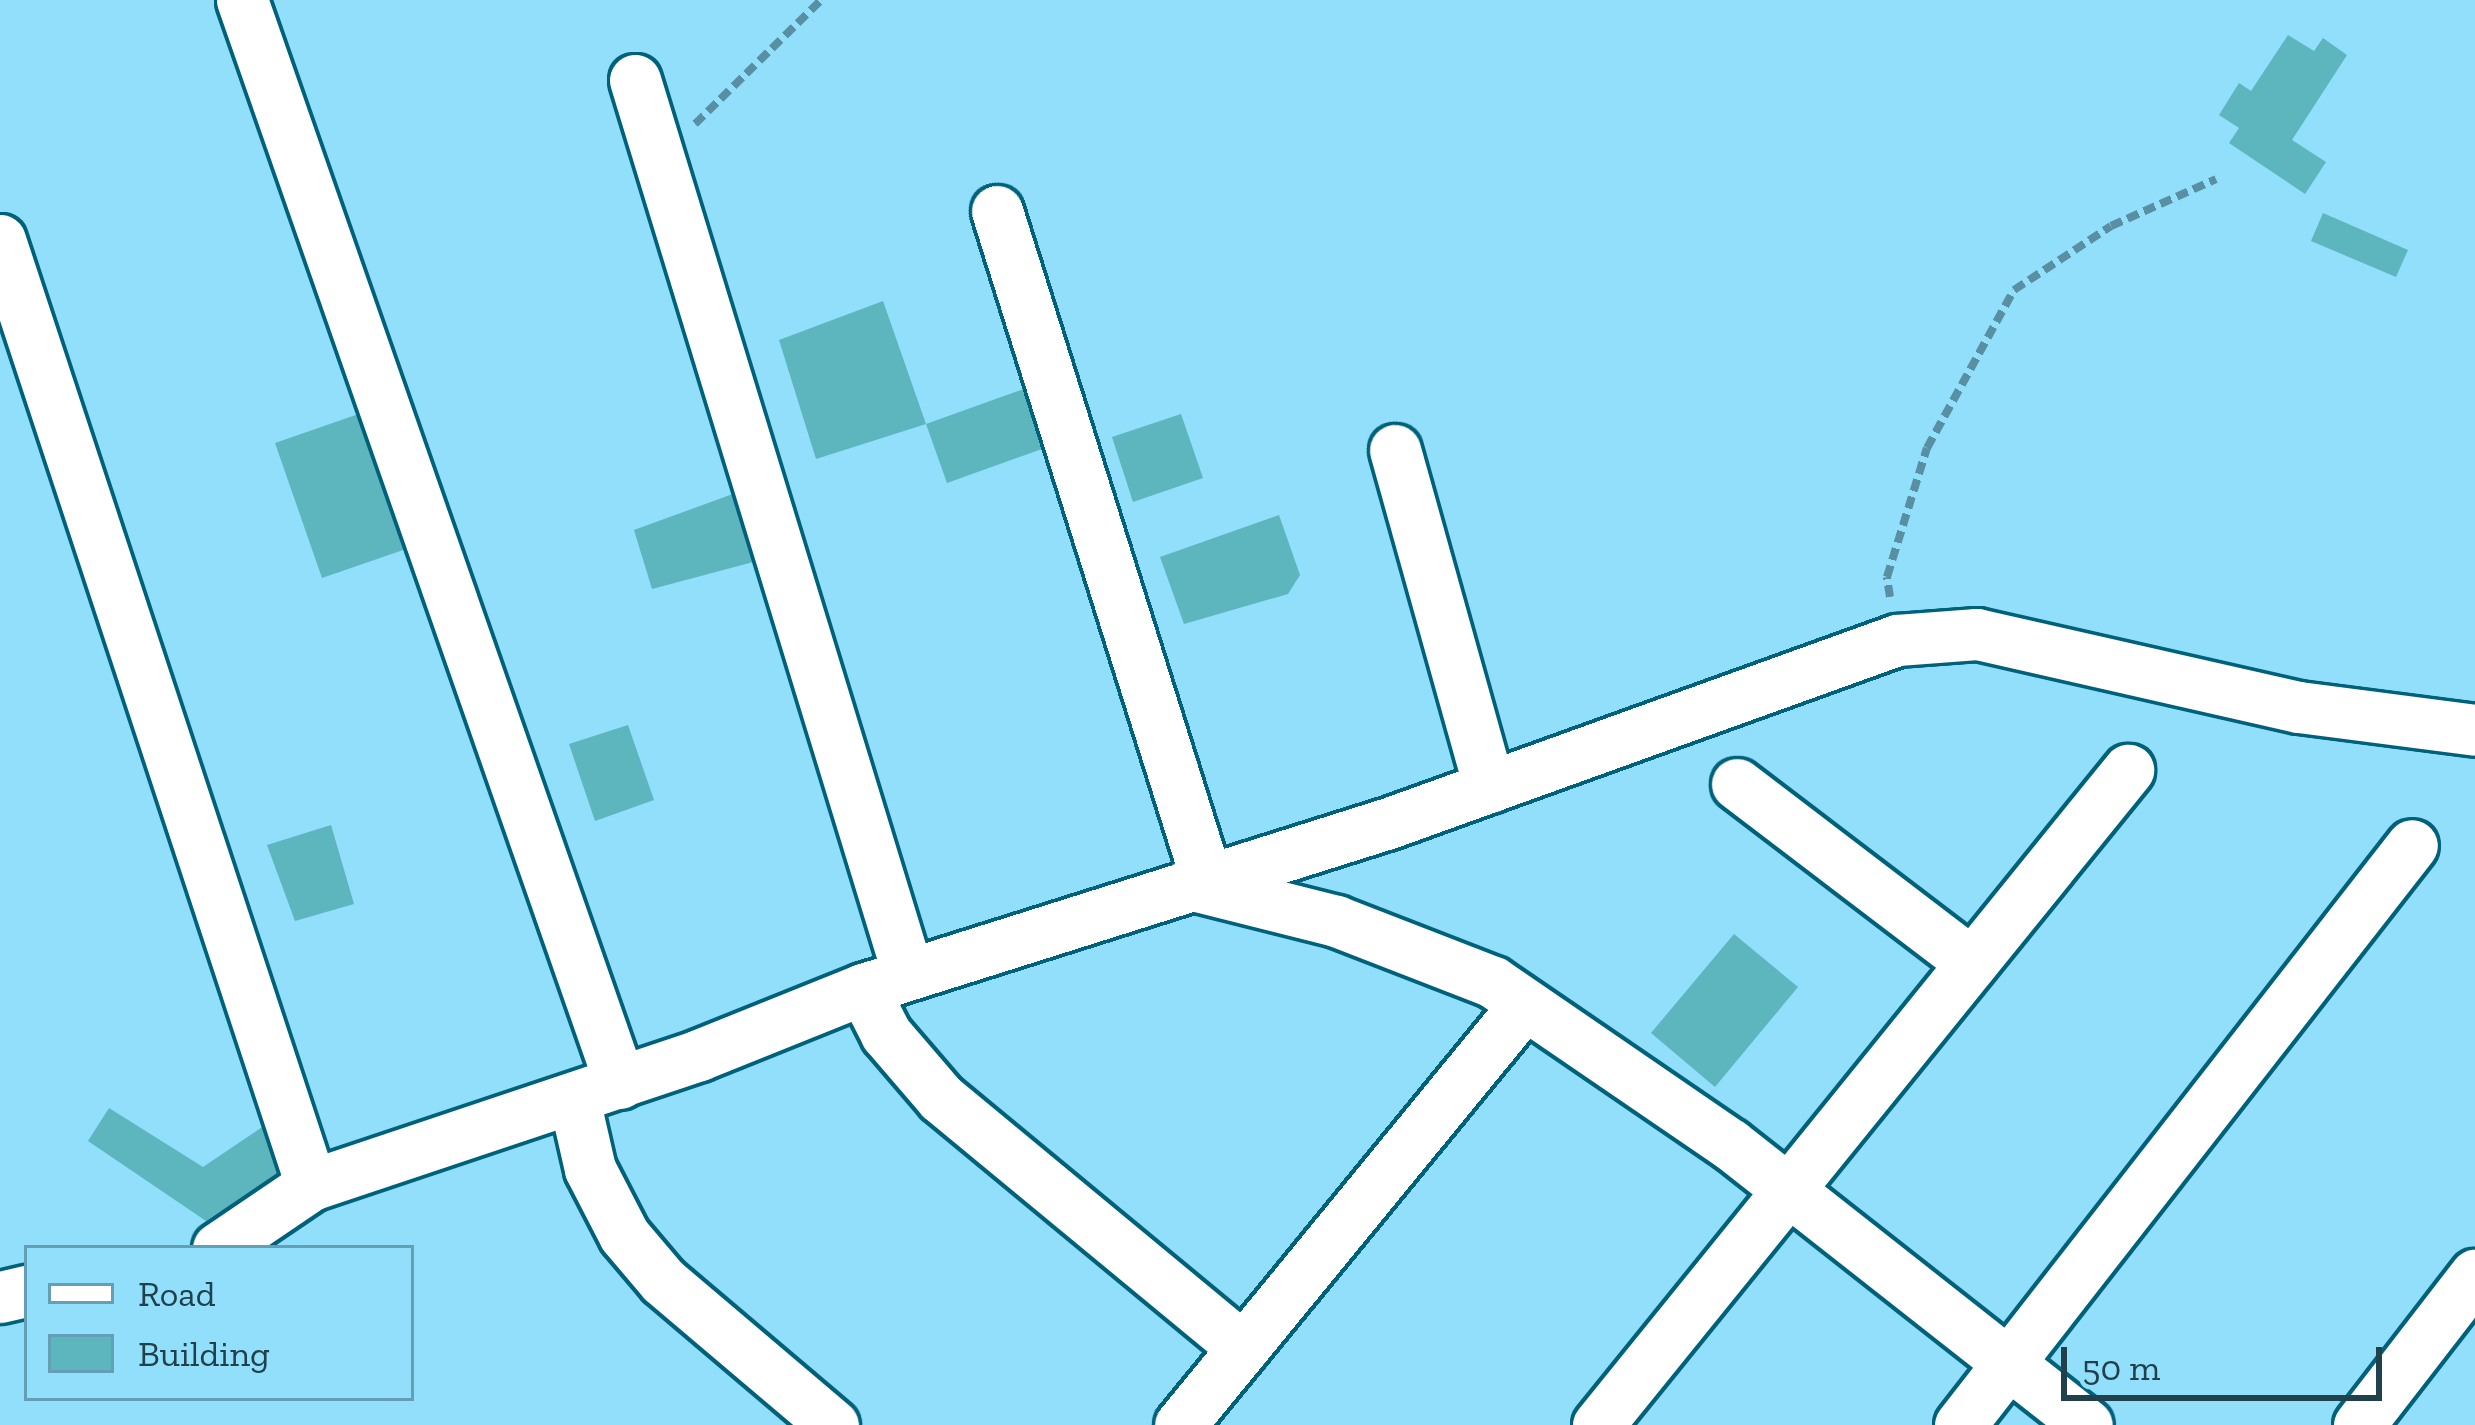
<!DOCTYPE html>
<html>
<head>
<meta charset="utf-8">
<style>
  body { margin:0 }
  #map { position:relative; width:2475px; height:1425px; overflow:hidden; background:#91dffb; font-family:"Zilla Slab",serif }
  div>[style] { position:absolute }
  [style*='--x'] { left:calc(var(--x)*1px); top:calc(var(--y)*1px); width:calc(var(--w)*1px); rotate:calc(var(--a)*1deg) }
  .building>* { inset:0; background:#5db5bd }
  .path>* { height:8px; margin-top:-4px; transform-origin:0; background:repeating-linear-gradient(90deg,#588fa3 0 12px,transparent 0 18px) }
  .roads { filter:drop-shadow(3px 0 #00617a) drop-shadow(-3px 0 #00617a) drop-shadow(0 3px #00617a) drop-shadow(0 -3px #00617a) }
  .minor>* { height:51px; margin:-25.5px; padding:0 25.5px; transform-origin:25.5px; border-radius:25.5px; background:#fff }
  span { translate:-50% -50%; white-space:nowrap; text-align:center; line-height:1.15; -webkit-text-stroke:10px #91dffb; paint-order:stroke }
  .legend { position:absolute; left:24px; top:1245px; width:390px; height:156px; box-sizing:border-box; background:#91dffb; border:3px solid #649fb5; margin:0; padding:15px 21px; list-style:none; font-size:36px; color:#20404b }
  .legend li { display:flex; align-items:center; gap:24px; height:60px }
  .legend b { width:60px; border:3px solid #649fb5 }
  .scale { position:absolute; left:2061px; top:1347px; width:321px; height:54px; box-sizing:border-box; border:6px solid #20404b; border-top:0; padding-left:15px; font-size:36px; line-height:42px; white-space:nowrap; color:#20404b; -webkit-text-stroke:9px #91dffb; paint-order:stroke }
</style>
</head>
<body>
<div id="map">
  <div class="building">
    <i style="clip-path:polygon(2288px 35px,2314px 51px,2323px 38px,2347px 55px,2292px 140px,2326px 162px,2305px 194px,2229px 143px,2239px 128px,2219px 115px,2239px 83px,2251px 91px)"></i>
    <i style="clip-path:polygon(2323px 213px,2408px 250px,2396px 277px,2311px 241px)"></i>
    <i style="clip-path:polygon(883px 301px,926px 424px,816px 459px,779px 340px)"></i>
    <i style="clip-path:polygon(1049px 380px,1070px 439px,947px 483px,926px 424px)"></i>
    <i style="clip-path:polygon(399px 400px,406px 549px,322px 578px,275px 443px)"></i>
    <i style="clip-path:polygon(1181px 414px,1203px 478px,1133px 502px,1112px 437px)"></i>
    <i style="clip-path:polygon(752px 487px,757px 561px,652px 589px,634px 530px)"></i>
    <i style="clip-path:polygon(1279px 515px,1300px 575px,1288px 594px,1184px 624px,1160px 557px)"></i>
    <i style="clip-path:polygon(628px 725px,654px 800px,595px 821px,569px 744px)"></i>
    <i style="clip-path:polygon(331px 825px,354px 904px,295px 921px,267px 845px)"></i>
    <i style="clip-path:polygon(1734px 934px,1798px 987px,1715px 1087px,1651px 1033px)"></i>
    <i style="clip-path:polygon(109px 1108px,203px 1167px,274px 1119px,307px 1154px,206px 1221px,88px 1141px)"></i>
  </div>
  <div class="path">
    <i style="--x:695;--y:124;--w:177;--a:-44.5"></i>
    <i style="--x:1890;--y:597;--w:20;--a:-99"></i>
    <i style="--x:1887;--y:577;--w:135;--a:-72.8"></i>
    <i style="--x:1927;--y:448;--w:180;--a:-61.2"></i>
    <i style="--x:2014;--y:290;--w:116;--a:-33.4"></i>
    <i style="--x:2111;--y:226;--w:115;--a:-24.1"></i>
  </div>
  <div class="roads">
    <div class="minor">
      <i style="--x:242;--y:0;--w:1147;--a:70.76"></i>
      <i style="--x:635;--y:80;--w:935;--a:73.02"></i>
      <i style="--x:997;--y:211;--w:699;--a:72.6"></i>
      <i style="--x:0;--y:240;--w:995;--a:71.78"></i>
      <i style="--x:1395;--y:450;--w:350;--a:74.4"></i>
      <i style="--x:1737;--y:784;--w:295;--a:37.3"></i>
      <i style="--x:1189;--y:884;--w:152;--a:14.1"></i>
      <i style="--x:1336;--y:921;--w:168;--a:21.2"></i>
      <i style="--x:1493;--y:982;--w:287;--a:34.4"></i>
      <i style="--x:1730;--y:1144;--w:454;--a:38.2"></i>
      <i style="--x:863;--y:989;--w:51;--a:62.9"></i>
      <i style="--x:886;--y:1034;--w:84;--a:49.3"></i>
      <i style="--x:941;--y:1098;--w:392;--a:39.6"></i>
      <i style="--x:574;--y:1099;--w:72;--a:77.1"></i>
      <i style="--x:590;--y:1169;--w:74;--a:62.7"></i>
      <i style="--x:624;--y:1235;--w:60;--a:49.7"></i>
      <i style="--x:663;--y:1281;--w:223;--a:40.3"></i>
      <i style="--x:218;--y:1248;--w:112;--a:-34.1"></i>
      <i style="--x:311;--y:1185;--w:409;--a:-18.5"></i>
      <i style="--x:699;--y:1055;--w:177;--a:-21.9"></i>
      <i style="--x:863;--y:989;--w:552;--a:-17.52"></i>
      <i style="--x:1389;--y:823;--w:540;--a:-19.81"></i>
      <i style="--x:1897;--y:640;--w:80;--a:-4.3"></i>
      <i style="--x:1977;--y:634;--w:330;--a:12.8"></i>
      <i style="--x:2299;--y:707;--w:177;--a:7.4"></i>
      <i style="--x:0;--y:1297;--w:28;--a:-13"></i>
      <i style="--x:1180;--y:1425;--w:544;--a:-50.67"></i>
      <i style="--x:1598;--y:1425;--w:843;--a:-51.02"></i>
      <i style="--x:1960;--y:1425;--w:735;--a:-52.07"></i>
      <i style="--x:2359;--y:1425;--w:190;--a:-52.3"></i>
    </div>
  </div>
  <ul class="legend">
  <li><b style="height:15px;background:#fff"></b>Road</li>
  <li><b style="height:33px;background:#5db5bd"></b>Building</li>
  </ul>
  <div class="scale">50 m</div>
</div>
</body>
</html>
